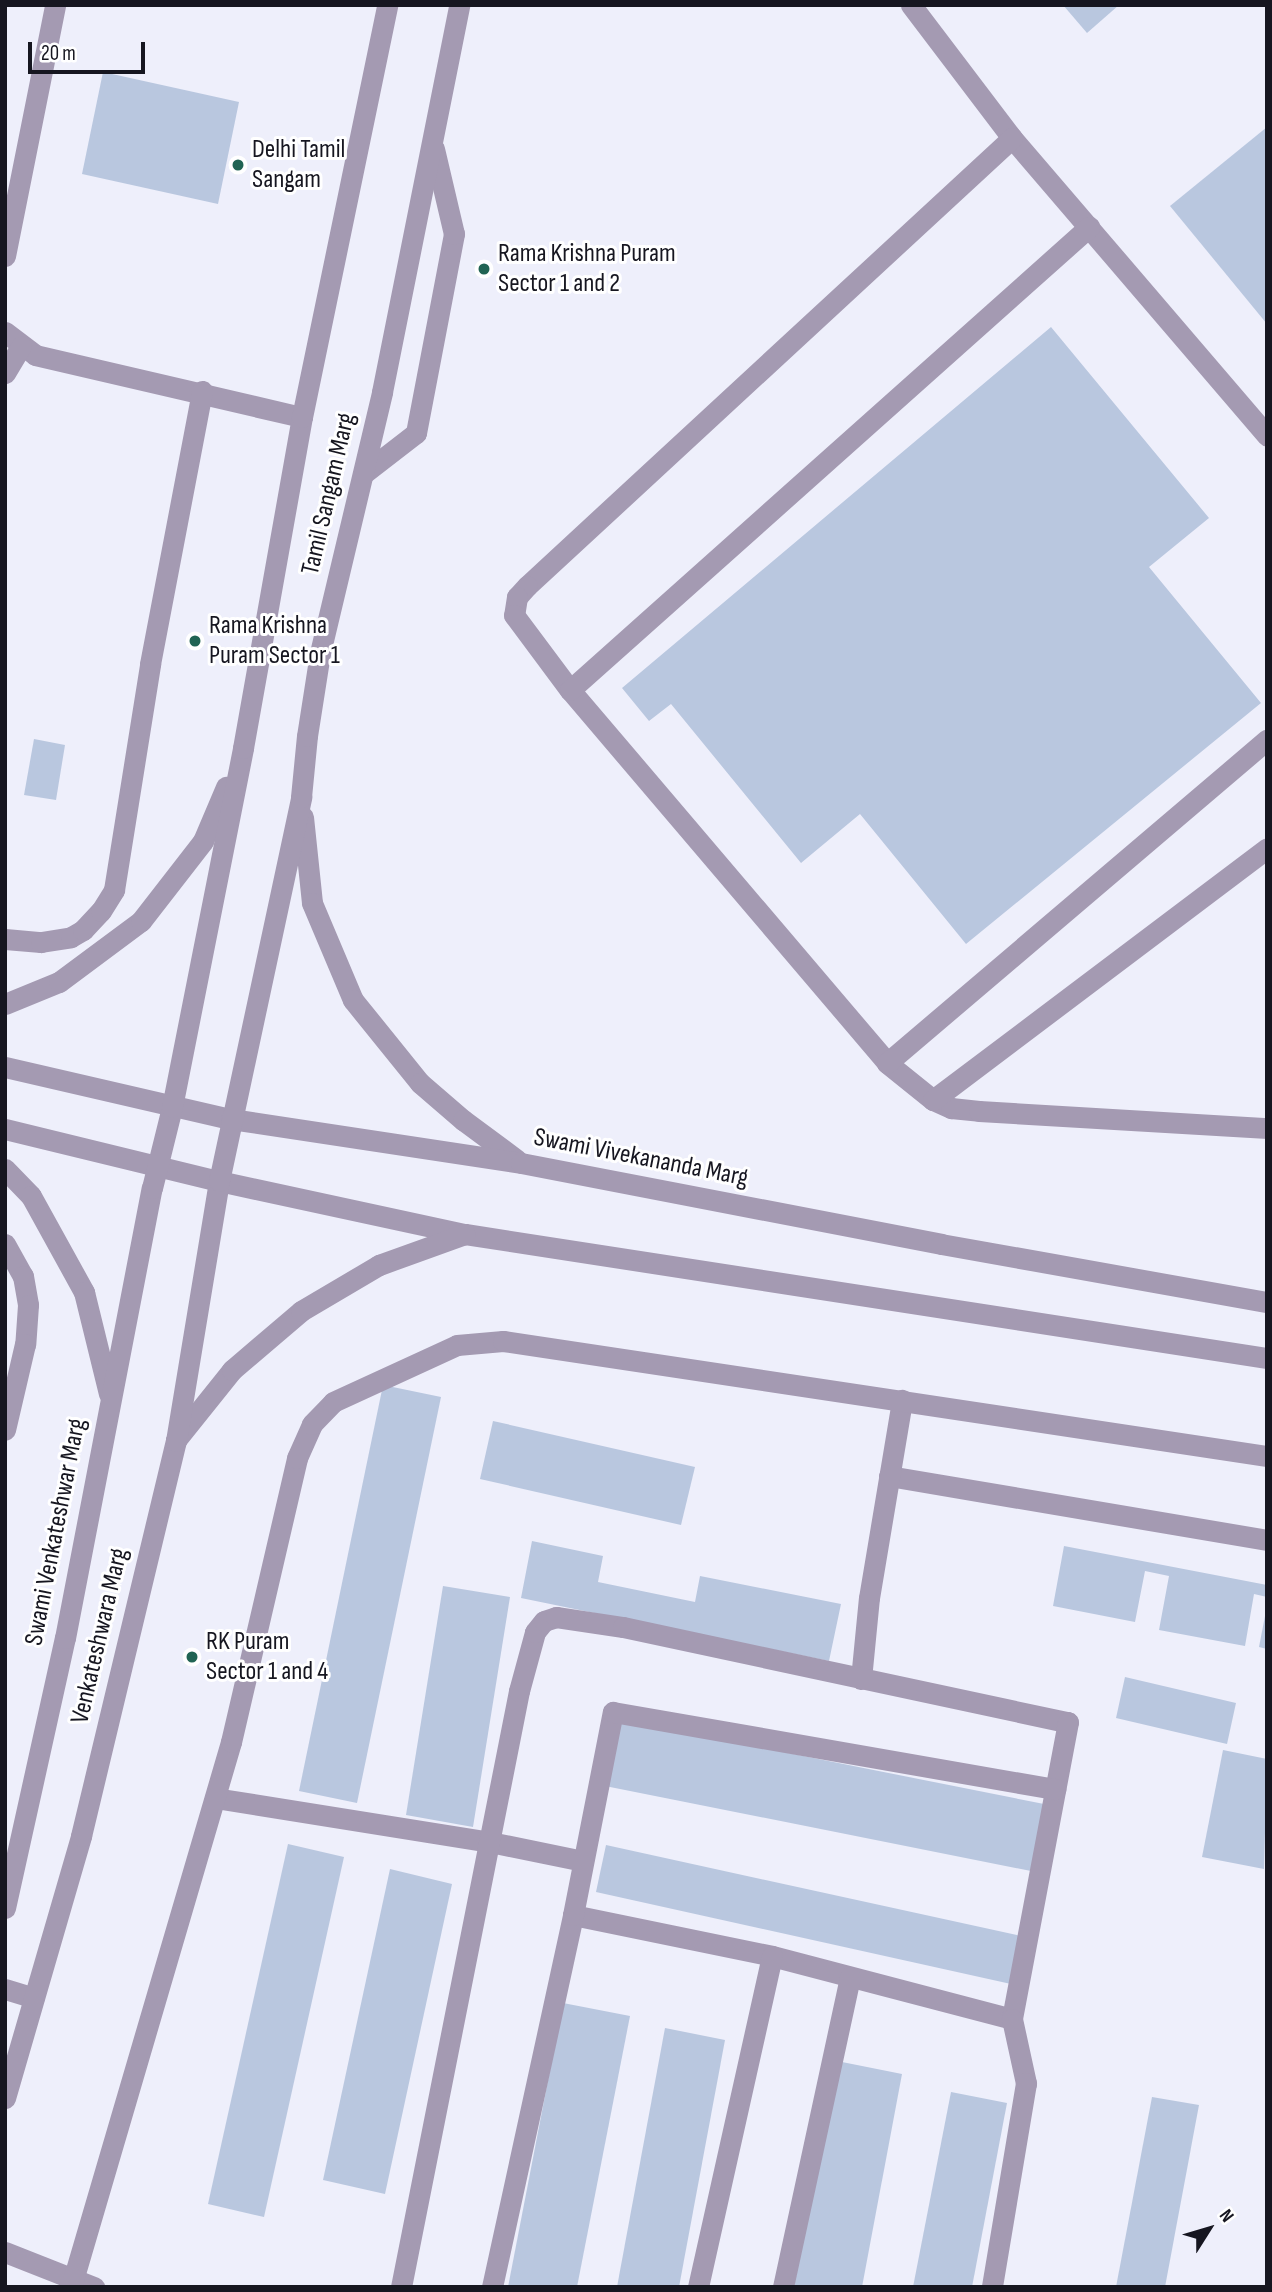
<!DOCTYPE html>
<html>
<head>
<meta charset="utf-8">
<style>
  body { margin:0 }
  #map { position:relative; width:1272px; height:2292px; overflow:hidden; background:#eeeffb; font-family:"Sofia Sans Condensed",sans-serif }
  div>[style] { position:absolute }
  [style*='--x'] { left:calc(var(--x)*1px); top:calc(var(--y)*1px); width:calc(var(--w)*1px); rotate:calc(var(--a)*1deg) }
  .building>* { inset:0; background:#b9c7df }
  .minor>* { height:21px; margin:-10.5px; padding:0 10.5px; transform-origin:10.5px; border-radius:10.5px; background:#a49ab2 }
  .dots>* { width:19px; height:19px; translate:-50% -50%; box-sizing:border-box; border:4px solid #fff; border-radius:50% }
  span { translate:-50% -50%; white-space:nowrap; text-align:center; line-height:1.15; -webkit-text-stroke:6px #fff; paint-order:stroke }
  .poi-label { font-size:26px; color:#161620 }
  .left { translate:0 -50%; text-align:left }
  .street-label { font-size:26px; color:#161620 }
  .frame { position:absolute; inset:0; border:7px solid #161620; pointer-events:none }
  .north { position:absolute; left:1174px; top:2194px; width:70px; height:70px; -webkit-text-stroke:5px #fff; paint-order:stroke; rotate:53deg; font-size:19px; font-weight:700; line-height:28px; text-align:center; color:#161620 }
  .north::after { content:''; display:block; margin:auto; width:24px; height:32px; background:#161620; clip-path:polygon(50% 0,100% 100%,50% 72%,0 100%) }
  .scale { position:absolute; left:28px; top:42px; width:117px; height:32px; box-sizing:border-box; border:4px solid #161620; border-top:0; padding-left:9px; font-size:21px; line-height:24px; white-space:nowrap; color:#161620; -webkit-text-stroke:5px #fff; paint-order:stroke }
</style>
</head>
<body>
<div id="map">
  <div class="building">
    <i style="clip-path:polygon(1063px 5px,1119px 5px,1087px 33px)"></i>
    <i style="clip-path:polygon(103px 72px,239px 102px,218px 204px,82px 174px)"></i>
    <i style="clip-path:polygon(1267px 127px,1267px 324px,1170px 206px)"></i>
    <i style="clip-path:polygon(1051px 327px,1209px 518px,1149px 567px,1261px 703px,966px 944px,860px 814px,801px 863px,671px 704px,649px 721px,622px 688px)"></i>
    <i style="clip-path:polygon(34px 739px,65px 745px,56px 800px,24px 795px)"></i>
    <i style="clip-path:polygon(383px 1385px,441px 1397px,357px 1803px,299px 1791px)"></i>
    <i style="clip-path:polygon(493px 1421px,695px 1467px,681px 1525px,480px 1479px)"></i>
    <i style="clip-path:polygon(532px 1541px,603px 1556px,598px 1582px,695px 1602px,700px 1576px,841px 1604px,829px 1661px,521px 1598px)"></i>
    <i style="clip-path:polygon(1064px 1546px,1267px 1585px,1267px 1597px,1254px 1594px,1245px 1646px,1159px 1630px,1169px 1576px,1145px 1571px,1135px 1622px,1053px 1606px)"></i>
    <i style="clip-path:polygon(443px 1586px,510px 1597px,473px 1827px,406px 1815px)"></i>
    <i style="clip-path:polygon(1265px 1616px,1267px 1616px,1267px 1649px,1259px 1647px)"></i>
    <i style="clip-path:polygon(1125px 1677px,1236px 1703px,1227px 1744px,1116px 1718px)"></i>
    <i style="clip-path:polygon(618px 1719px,1044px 1804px,1031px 1871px,605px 1786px)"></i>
    <i style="clip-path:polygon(1223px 1750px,1267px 1759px,1264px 1869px,1202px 1857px)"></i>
    <i style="clip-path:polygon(288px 1844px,344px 1857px,264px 2217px,208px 2204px)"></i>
    <i style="clip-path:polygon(606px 1845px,1021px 1936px,1011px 1984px,596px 1892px)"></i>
    <i style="clip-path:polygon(390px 1869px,452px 1884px,385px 2194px,323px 2180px)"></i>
    <i style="clip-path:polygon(563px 2003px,630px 2016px,577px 2287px,508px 2287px)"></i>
    <i style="clip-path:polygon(665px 2028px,725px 2040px,679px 2287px,617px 2287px)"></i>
    <i style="clip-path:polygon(837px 2061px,902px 2074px,862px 2287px,794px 2287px)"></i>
    <i style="clip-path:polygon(951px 2092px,1007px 2103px,972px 2287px,913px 2287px)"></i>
    <i style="clip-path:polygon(1152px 2097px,1199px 2105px,1165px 2287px,1116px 2287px)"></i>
  </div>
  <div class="minor">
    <i style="--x:911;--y:5;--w:167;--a:52.8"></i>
    <i style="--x:1012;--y:138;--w:392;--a:49.4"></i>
    <i style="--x:1012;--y:138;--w:660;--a:137.27"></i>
    <i style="--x:527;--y:586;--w:15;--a:132"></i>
    <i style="--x:517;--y:597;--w:18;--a:99"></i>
    <i style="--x:514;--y:615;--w:94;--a:53.3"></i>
    <i style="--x:570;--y:690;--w:490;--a:49.6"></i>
    <i style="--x:887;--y:1063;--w:59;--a:38.8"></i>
    <i style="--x:933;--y:1100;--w:20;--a:24"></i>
    <i style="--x:951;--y:1108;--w:28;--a:6"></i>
    <i style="--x:979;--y:1111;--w:289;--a:3.4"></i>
    <i style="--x:5;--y:256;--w:256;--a:-78.7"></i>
    <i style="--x:5;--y:332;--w:38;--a:37"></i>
    <i style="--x:35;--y:355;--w:274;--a:13.1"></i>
    <i style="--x:5;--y:373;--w:31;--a:-59"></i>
    <i style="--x:363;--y:474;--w:67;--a:-37.7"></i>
    <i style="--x:416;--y:433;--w:203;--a:-79.2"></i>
    <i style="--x:454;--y:234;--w:87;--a:-103.2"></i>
    <i style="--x:570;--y:690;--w:696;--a:-41.74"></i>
    <i style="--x:303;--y:817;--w:86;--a:84"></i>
    <i style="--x:312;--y:903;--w:105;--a:67.1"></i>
    <i style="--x:353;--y:1000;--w:107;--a:51.1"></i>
    <i style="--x:420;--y:1083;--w:57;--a:40.7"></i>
    <i style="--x:463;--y:1120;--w:67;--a:36.5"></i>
    <i style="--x:5;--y:939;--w:36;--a:5"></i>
    <i style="--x:41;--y:942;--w:30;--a:-9"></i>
    <i style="--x:71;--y:937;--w:14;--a:-30"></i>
    <i style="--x:83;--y:930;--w:26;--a:-47"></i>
    <i style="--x:101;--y:911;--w:25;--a:-58"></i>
    <i style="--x:114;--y:890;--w:229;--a:-80.9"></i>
    <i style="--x:150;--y:664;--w:278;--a:-79.2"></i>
    <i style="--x:5;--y:1004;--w:58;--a:-22.2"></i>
    <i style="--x:59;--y:982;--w:102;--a:-36.6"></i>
    <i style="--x:141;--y:921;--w:101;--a:-52.2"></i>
    <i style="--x:203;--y:841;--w:59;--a:-66.9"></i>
    <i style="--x:887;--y:1063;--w:499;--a:-40.4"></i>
    <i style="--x:5;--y:1067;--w:232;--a:13"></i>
    <i style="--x:231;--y:1119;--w:293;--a:8.6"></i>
    <i style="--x:521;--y:1163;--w:428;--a:10.9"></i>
    <i style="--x:941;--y:1244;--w:331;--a:10.1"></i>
    <i style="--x:933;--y:1100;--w:418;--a:-37"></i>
    <i style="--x:5;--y:1129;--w:220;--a:13.7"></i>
    <i style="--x:219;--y:1181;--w:252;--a:12.2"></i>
    <i style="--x:465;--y:1234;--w:812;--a:8.79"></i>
    <i style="--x:5;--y:1169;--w:37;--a:46"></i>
    <i style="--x:31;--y:1196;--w:110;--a:61.1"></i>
    <i style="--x:84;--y:1292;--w:105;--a:76.2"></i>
    <i style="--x:5;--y:1244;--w:37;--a:61"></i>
    <i style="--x:23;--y:1276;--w:29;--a:80"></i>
    <i style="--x:28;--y:1305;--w:39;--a:94"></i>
    <i style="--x:25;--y:1344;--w:88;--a:103.1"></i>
    <i style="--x:176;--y:1440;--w:90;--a:-51.3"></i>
    <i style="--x:232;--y:1370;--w:91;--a:-40.5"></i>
    <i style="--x:301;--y:1311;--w:91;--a:-30.5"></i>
    <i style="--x:379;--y:1265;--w:91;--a:-19.8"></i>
    <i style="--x:889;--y:1476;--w:383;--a:9.6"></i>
    <i style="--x:861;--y:1679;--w:81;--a:-84.4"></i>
    <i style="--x:869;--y:1598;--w:201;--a:-80.5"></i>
    <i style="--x:215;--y:1798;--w:278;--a:9.1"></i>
    <i style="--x:490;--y:1842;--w:95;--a:11.5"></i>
    <i style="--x:5;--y:1908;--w:277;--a:-77.5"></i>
    <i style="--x:65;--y:1638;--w:458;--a:-79.1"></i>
    <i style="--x:152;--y:1188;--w:83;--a:-76.1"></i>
    <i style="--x:172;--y:1107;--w:366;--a:-78.8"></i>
    <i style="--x:243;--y:748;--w:336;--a:-79.9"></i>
    <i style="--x:302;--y:417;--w:421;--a:-78.3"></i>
    <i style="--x:573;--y:1915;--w:203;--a:11.6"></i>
    <i style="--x:772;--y:1956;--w:248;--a:14.7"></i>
    <i style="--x:5;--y:1989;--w:30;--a:17"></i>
    <i style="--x:5;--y:2098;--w:273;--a:-73.8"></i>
    <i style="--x:81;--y:1836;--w:406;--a:-76.5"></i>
    <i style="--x:176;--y:1441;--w:264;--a:-80.6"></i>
    <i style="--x:219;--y:1181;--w:393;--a:-77.9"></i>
    <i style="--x:301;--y:797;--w:61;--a:-84.4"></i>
    <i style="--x:307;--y:736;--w:84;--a:-81.1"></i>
    <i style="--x:320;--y:653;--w:268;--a:-76.6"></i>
    <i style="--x:382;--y:392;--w:395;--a:-78.7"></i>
    <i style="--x:5;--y:2252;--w:96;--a:21.5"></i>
    <i style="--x:71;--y:2287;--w:568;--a:-73.64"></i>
    <i style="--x:231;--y:1742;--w:292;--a:-76.9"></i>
    <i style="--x:297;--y:1458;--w:37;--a:-66"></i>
    <i style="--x:312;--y:1424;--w:30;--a:-46"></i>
    <i style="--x:333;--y:1402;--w:136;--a:-24.7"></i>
    <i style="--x:457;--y:1345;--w:46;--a:-5"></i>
    <i style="--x:503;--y:1341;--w:773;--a:8.56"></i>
    <i style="--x:401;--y:2287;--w:608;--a:-78.8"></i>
    <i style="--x:519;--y:1691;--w:61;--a:-74.8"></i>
    <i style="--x:535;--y:1632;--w:14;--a:-51"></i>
    <i style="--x:544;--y:1621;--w:13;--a:-18"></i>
    <i style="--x:556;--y:1617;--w:68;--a:8.5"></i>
    <i style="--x:623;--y:1627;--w:455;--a:12.1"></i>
    <i style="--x:1068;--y:1722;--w:302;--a:100.7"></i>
    <i style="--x:1012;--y:2019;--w:66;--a:77.7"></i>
    <i style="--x:1026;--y:2083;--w:207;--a:99.5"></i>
    <i style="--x:492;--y:2287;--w:381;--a:-77.7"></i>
    <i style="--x:573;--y:1915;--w:207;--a:-78.9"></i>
    <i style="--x:613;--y:1712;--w:449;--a:9.9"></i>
    <i style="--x:698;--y:2287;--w:339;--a:-77.4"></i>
    <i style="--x:783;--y:2287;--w:317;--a:-77.8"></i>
  </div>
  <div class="dots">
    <i style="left:238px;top:165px;background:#206353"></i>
    <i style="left:484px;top:269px;background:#206353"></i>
    <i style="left:195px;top:641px;background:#206353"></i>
    <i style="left:192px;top:1657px;background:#206353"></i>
  </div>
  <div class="poi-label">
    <span class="left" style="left:252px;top:165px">Delhi Tamil<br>Sangam</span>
    <span class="left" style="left:498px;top:269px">Rama Krishna Puram<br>Sector 1 and 2</span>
    <span class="left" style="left:209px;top:641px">Rama Krishna<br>Puram Sector 1</span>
    <span class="left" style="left:206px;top:1657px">RK Puram<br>Sector 1 and 4</span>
  </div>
  <div class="street-label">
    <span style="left:329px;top:494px;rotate:-77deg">Tamil Sangam Marg</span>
    <span style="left:641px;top:1158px;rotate:11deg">Swami Vivekananda Marg</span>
    <span style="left:56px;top:1532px;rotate:-79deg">Swami Venkateshwar Marg</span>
    <span style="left:100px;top:1636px;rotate:-77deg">Venkateshwara Marg</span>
  </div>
  <div class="frame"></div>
  <div class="north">N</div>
  <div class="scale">20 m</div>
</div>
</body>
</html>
